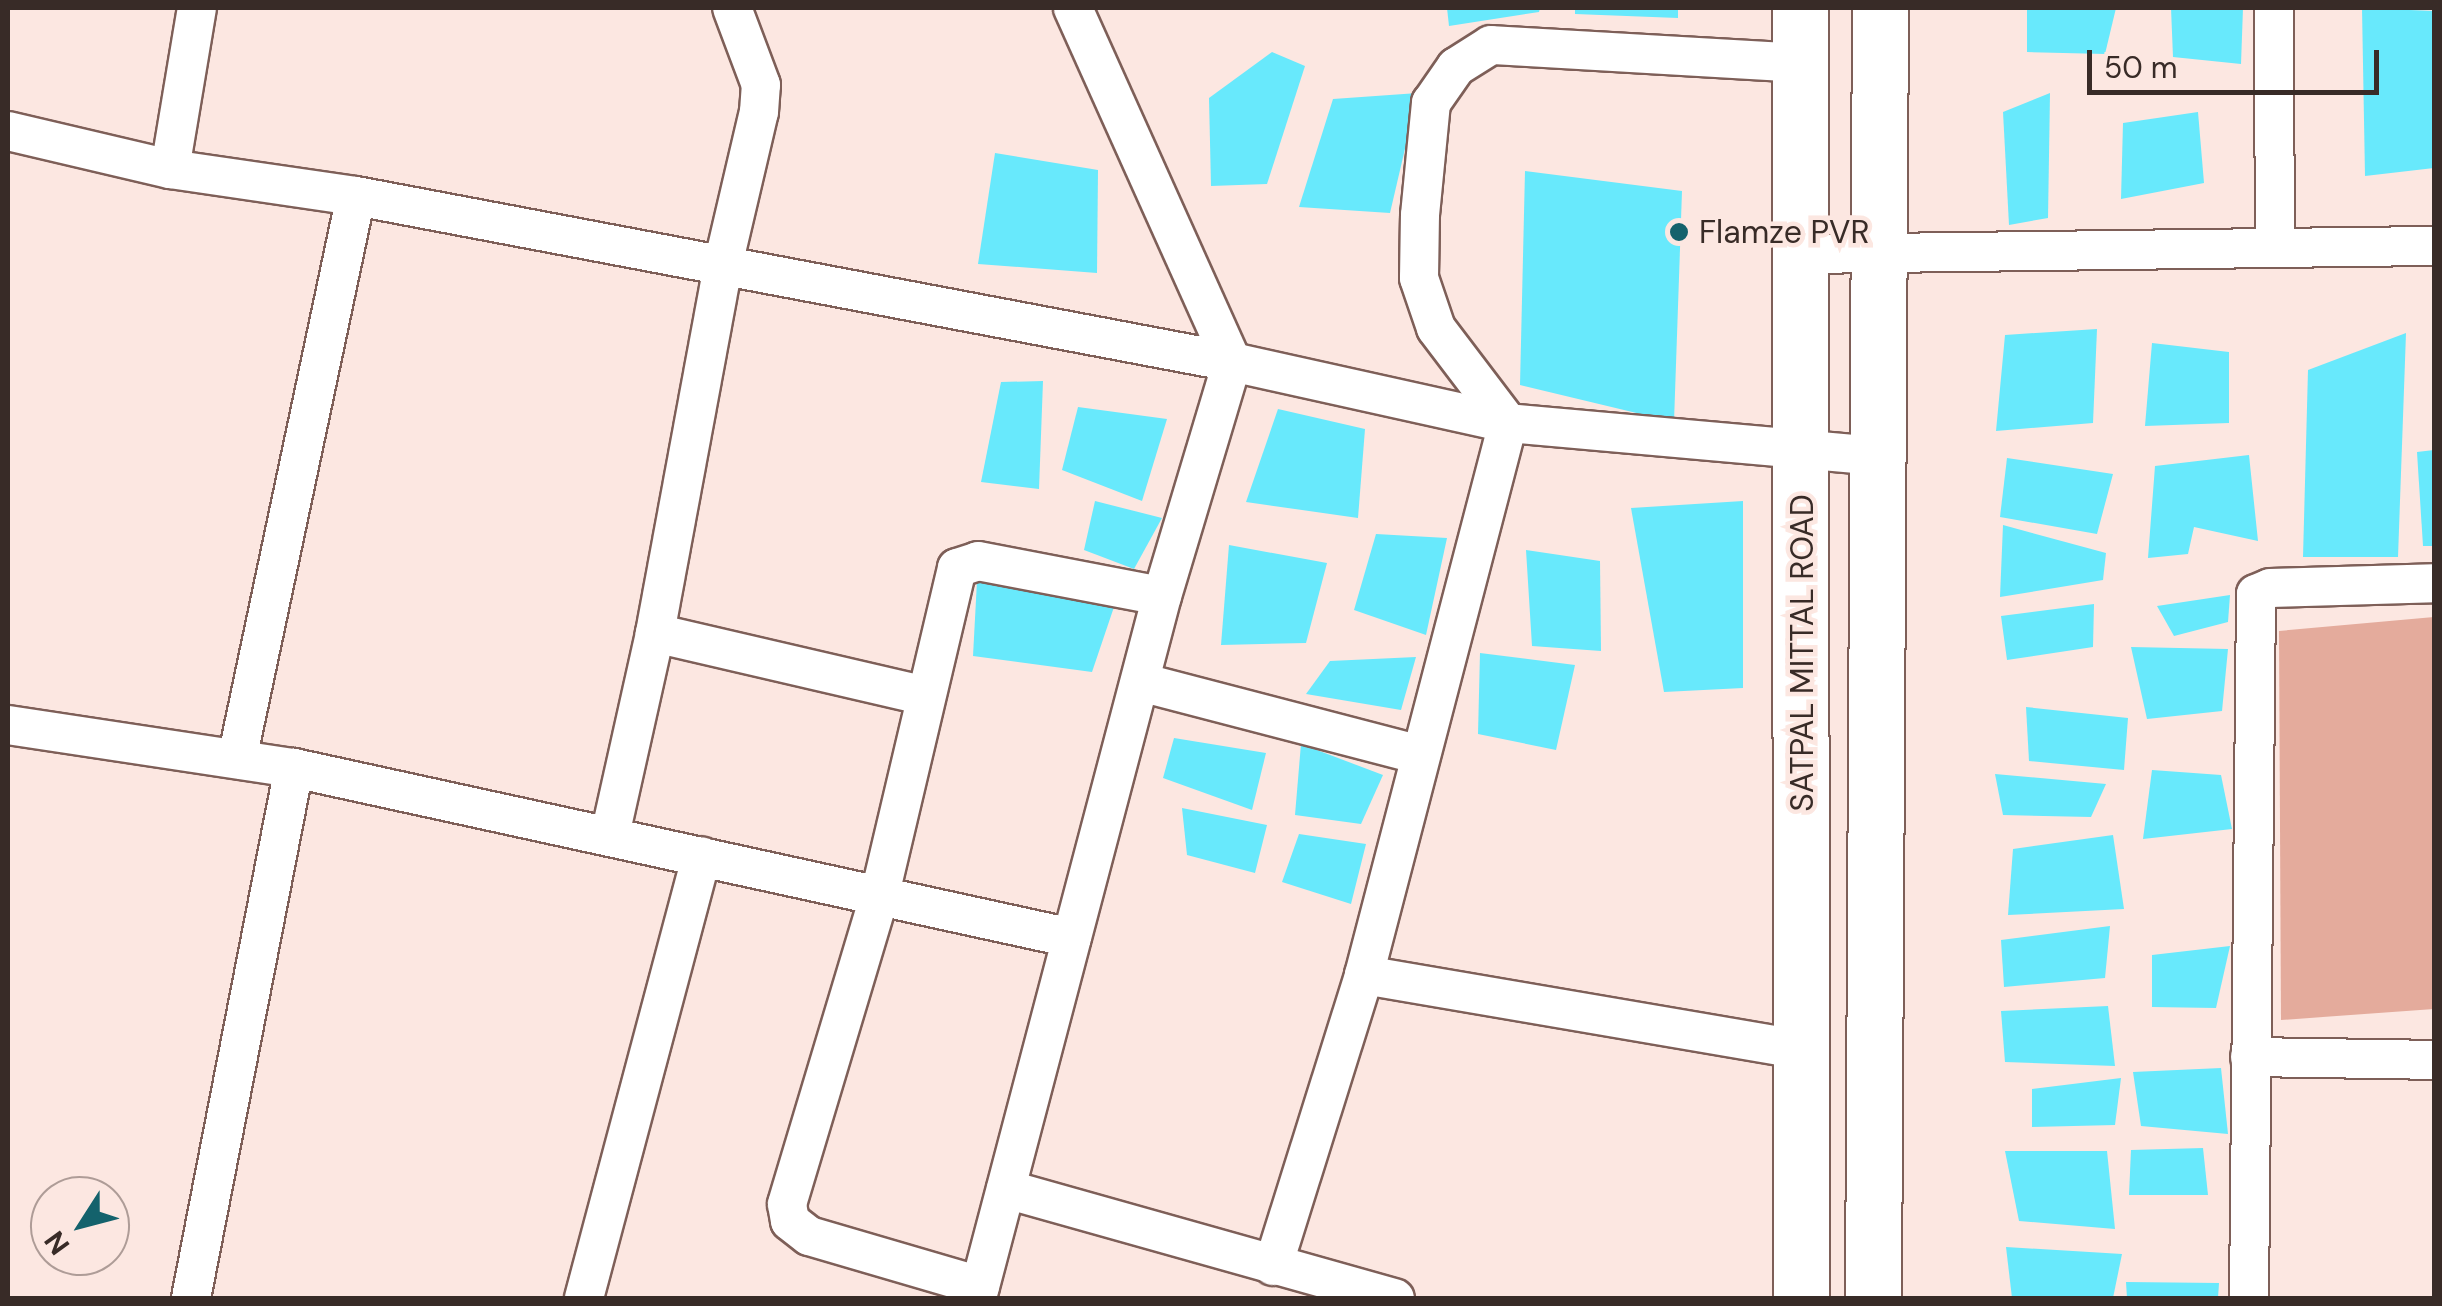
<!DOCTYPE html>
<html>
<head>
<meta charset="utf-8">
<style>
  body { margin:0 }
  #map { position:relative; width:2442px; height:1306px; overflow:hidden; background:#fce7e1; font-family:"DM Sans",sans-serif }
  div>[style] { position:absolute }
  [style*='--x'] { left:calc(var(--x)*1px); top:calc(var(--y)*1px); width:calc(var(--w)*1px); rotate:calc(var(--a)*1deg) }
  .green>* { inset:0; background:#e4ab9c }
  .building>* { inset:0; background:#68e9fc }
  .roads { filter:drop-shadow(2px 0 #7e5f58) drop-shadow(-2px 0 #7e5f58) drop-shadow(0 2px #7e5f58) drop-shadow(0 -2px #7e5f58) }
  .street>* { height:38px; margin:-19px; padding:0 19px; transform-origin:19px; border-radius:19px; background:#fff }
  .secondary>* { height:55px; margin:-27.5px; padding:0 27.5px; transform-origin:27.5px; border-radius:27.5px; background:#fff }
  .dots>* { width:28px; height:28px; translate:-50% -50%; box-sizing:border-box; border:5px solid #fce7e1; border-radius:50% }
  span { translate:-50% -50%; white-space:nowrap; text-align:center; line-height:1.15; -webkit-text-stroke:9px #fce7e1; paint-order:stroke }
  .poi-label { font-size:32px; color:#382b27 }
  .left { translate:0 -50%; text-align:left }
  .street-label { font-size:32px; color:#382b27 }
  .frame { position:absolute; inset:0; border:10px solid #382b27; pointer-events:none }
  .north { position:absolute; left:30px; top:1176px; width:100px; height:100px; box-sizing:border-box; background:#fce7e1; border:2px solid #ae9c97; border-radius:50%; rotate:234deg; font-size:28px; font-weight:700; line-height:40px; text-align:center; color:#382b27 }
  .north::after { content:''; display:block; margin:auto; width:35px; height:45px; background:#14626c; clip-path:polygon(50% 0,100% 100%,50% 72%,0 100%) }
  .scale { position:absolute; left:2087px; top:50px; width:292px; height:45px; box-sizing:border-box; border:5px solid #382b27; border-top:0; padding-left:12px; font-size:30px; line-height:35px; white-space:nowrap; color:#382b27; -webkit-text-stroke:8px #fce7e1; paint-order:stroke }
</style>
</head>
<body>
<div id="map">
  <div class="green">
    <i style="clip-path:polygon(2434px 617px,2434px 1009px,2281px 1020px,2279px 631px)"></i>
  </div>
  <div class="building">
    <i style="clip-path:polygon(1447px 8px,1540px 8px,1539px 12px,1449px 26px)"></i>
    <i style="clip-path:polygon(1575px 8px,1678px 8px,1678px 18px,1575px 14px)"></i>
    <i style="clip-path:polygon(2027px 8px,2116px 8px,2105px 54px,2027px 52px)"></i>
    <i style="clip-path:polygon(2171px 8px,2243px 8px,2241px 64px,2173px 57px)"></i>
    <i style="clip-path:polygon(2362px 8px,2434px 11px,2434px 168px,2365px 176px)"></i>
    <i style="clip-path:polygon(1272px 52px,1305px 66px,1267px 184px,1211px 186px,1209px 98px)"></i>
    <i style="clip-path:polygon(1418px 93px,1390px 213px,1299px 207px,1333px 99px)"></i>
    <i style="clip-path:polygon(2050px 93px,2048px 218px,2009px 225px,2003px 112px)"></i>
    <i style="clip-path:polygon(2198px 112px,2204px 183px,2121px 199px,2123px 123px)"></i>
    <i style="clip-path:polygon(995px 153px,1098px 170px,1097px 273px,978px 264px)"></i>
    <i style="clip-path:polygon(1525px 171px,1682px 191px,1674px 422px,1520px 385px)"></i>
    <i style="clip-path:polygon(2097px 329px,2093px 423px,1996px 431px,2005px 335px)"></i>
    <i style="clip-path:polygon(2406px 333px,2398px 557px,2303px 557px,2308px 370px)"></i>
    <i style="clip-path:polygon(2152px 343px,2229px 352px,2229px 423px,2145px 426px)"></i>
    <i style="clip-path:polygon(1043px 381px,1039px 489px,981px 482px,1001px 382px)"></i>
    <i style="clip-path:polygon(1078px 407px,1167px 419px,1142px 501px,1062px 470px)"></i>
    <i style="clip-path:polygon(1278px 409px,1365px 429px,1358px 518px,1246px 502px)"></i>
    <i style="clip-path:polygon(2434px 450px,2434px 546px,2423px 546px,2417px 452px)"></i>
    <i style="clip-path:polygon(2249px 455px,2258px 541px,2194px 527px,2188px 554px,2148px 558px,2155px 466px)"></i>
    <i style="clip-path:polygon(2007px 458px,2113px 474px,2097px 534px,2000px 517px)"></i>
    <i style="clip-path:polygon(1095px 501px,1162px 518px,1134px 569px,1084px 550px)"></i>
    <i style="clip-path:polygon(1743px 501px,1743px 688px,1664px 692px,1631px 508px)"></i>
    <i style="clip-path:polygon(2003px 525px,2106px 553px,2103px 580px,2000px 597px)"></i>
    <i style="clip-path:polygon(1376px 534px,1447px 538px,1426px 635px,1354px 610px)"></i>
    <i style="clip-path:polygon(1229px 545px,1327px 563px,1306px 643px,1221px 645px)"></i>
    <i style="clip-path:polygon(1526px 550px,1600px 561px,1601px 651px,1532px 646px)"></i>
    <i style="clip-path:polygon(977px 581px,1115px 604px,1092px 672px,973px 656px)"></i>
    <i style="clip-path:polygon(2230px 595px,2228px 622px,2174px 636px,2157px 606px)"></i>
    <i style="clip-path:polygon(2094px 604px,2093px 647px,2007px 660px,2001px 616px)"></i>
    <i style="clip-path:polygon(2131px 647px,2228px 649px,2222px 711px,2147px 719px)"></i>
    <i style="clip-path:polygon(1480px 653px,1575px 665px,1556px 750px,1478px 734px)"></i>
    <i style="clip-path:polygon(1416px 657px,1401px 710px,1306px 694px,1330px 661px)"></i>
    <i style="clip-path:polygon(2026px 707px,2128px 718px,2124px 770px,2029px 761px)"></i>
    <i style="clip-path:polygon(1174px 738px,1266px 753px,1252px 810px,1163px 778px)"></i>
    <i style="clip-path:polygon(1301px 744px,1383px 775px,1361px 824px,1295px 815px)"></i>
    <i style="clip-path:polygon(2152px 770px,2221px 775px,2232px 829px,2143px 839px)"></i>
    <i style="clip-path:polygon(1995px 774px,2106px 784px,2091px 817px,2003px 815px)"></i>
    <i style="clip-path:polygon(1182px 808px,1267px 825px,1255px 873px,1187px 855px)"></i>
    <i style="clip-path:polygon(1299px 834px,1366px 844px,1351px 904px,1282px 882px)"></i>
    <i style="clip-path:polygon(2113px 835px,2124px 909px,2008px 915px,2013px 849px)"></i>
    <i style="clip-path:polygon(2110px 926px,2105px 978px,2004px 987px,2001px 940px)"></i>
    <i style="clip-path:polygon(2230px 946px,2216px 1008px,2152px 1007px,2152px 955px)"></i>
    <i style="clip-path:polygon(2108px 1006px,2115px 1066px,2005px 1062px,2001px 1011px)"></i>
    <i style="clip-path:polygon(2221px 1068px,2228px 1134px,2141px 1126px,2133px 1072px)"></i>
    <i style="clip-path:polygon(2121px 1078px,2115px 1125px,2032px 1127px,2032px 1089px)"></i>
    <i style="clip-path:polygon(2203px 1148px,2208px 1195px,2129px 1195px,2131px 1150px)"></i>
    <i style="clip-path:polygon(2005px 1151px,2107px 1151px,2115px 1229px,2019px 1221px)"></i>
    <i style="clip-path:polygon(2006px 1247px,2122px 1254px,2113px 1298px,2012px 1298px)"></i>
    <i style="clip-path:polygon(2126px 1282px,2219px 1283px,2218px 1298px,2127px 1298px)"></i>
  </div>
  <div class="roads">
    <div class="street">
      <i style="--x:2274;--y:8;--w:240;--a:89.8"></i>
      <i style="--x:8;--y:131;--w:166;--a:13.2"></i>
      <i style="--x:170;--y:169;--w:188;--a:8.3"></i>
      <i style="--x:356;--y:196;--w:892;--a:10.73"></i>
      <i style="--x:1232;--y:362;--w:283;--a:12.5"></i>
      <i style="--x:1508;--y:423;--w:370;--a:5.1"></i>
      <i style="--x:170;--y:169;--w:163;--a:-80.5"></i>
      <i style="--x:1803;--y:254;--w:631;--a:-0.73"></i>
      <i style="--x:655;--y:633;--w:277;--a:13.1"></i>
      <i style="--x:1140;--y:682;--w:290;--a:14.6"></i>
      <i style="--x:8;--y:725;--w:289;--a:8.6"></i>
      <i style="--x:294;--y:768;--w:796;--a:12.33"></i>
      <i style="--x:237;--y:759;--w:575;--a:-78.07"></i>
      <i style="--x:610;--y:835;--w:207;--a:-77.4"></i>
      <i style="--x:655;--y:633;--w:374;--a:-79.5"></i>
      <i style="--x:723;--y:265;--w:157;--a:-76.8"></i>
      <i style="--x:759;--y:112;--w:27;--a:-86"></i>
      <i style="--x:761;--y:85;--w:82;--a:-110.6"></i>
      <i style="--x:1364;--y:975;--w:443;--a:9.7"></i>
      <i style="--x:2250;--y:1057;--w:184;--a:0.9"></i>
      <i style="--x:1006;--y:1189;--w:404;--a:15.7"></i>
      <i style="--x:1273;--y:1266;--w:305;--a:-72.6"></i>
      <i style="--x:1364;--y:975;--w:570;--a:-75.38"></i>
      <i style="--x:1508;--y:423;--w:119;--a:-127.2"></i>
      <i style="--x:1436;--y:328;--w:53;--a:-108.8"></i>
      <i style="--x:1419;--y:278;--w:63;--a:-89.1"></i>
      <i style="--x:1420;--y:215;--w:113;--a:-84.4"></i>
      <i style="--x:1431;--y:103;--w:44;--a:-55.2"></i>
      <i style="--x:1456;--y:67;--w:41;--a:-32.2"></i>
      <i style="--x:1491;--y:45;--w:310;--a:3.3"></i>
      <i style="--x:980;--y:1286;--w:178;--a:-163.7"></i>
      <i style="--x:809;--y:1236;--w:24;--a:-142"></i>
      <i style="--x:790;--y:1221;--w:17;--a:-100"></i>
      <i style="--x:787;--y:1204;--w:324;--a:-73.3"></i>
      <i style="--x:880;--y:894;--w:335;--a:-76.7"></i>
      <i style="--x:957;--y:568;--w:22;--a:-18"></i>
      <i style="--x:978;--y:561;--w:187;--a:10.8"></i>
      <i style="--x:191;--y:1298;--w:540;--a:-79"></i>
      <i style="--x:584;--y:1298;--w:457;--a:-75.1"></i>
      <i style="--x:977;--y:1298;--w:726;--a:-75.24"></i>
      <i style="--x:1162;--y:596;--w:244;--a:-73.3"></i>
      <i style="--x:1232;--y:362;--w:388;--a:-114.2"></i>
      <i style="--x:2249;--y:1298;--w:704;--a:-89.43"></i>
      <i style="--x:2256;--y:594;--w:15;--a:-23"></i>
      <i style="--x:2270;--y:588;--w:164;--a:-1.7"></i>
    </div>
    <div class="secondary">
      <i style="--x:1800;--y:8;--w:1290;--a:89.96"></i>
      <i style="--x:1873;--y:1298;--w:1290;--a:-89.69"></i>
    </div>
  </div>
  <div class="dots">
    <i style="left:1679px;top:232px;background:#14626c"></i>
  </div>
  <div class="poi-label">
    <span class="left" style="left:1699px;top:232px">Flamze PVR</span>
  </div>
  <div class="street-label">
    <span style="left:1802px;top:653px;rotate:-90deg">SATPAL MITTAL ROAD</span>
  </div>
  <div class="frame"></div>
  <div class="north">N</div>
  <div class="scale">50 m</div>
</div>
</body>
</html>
